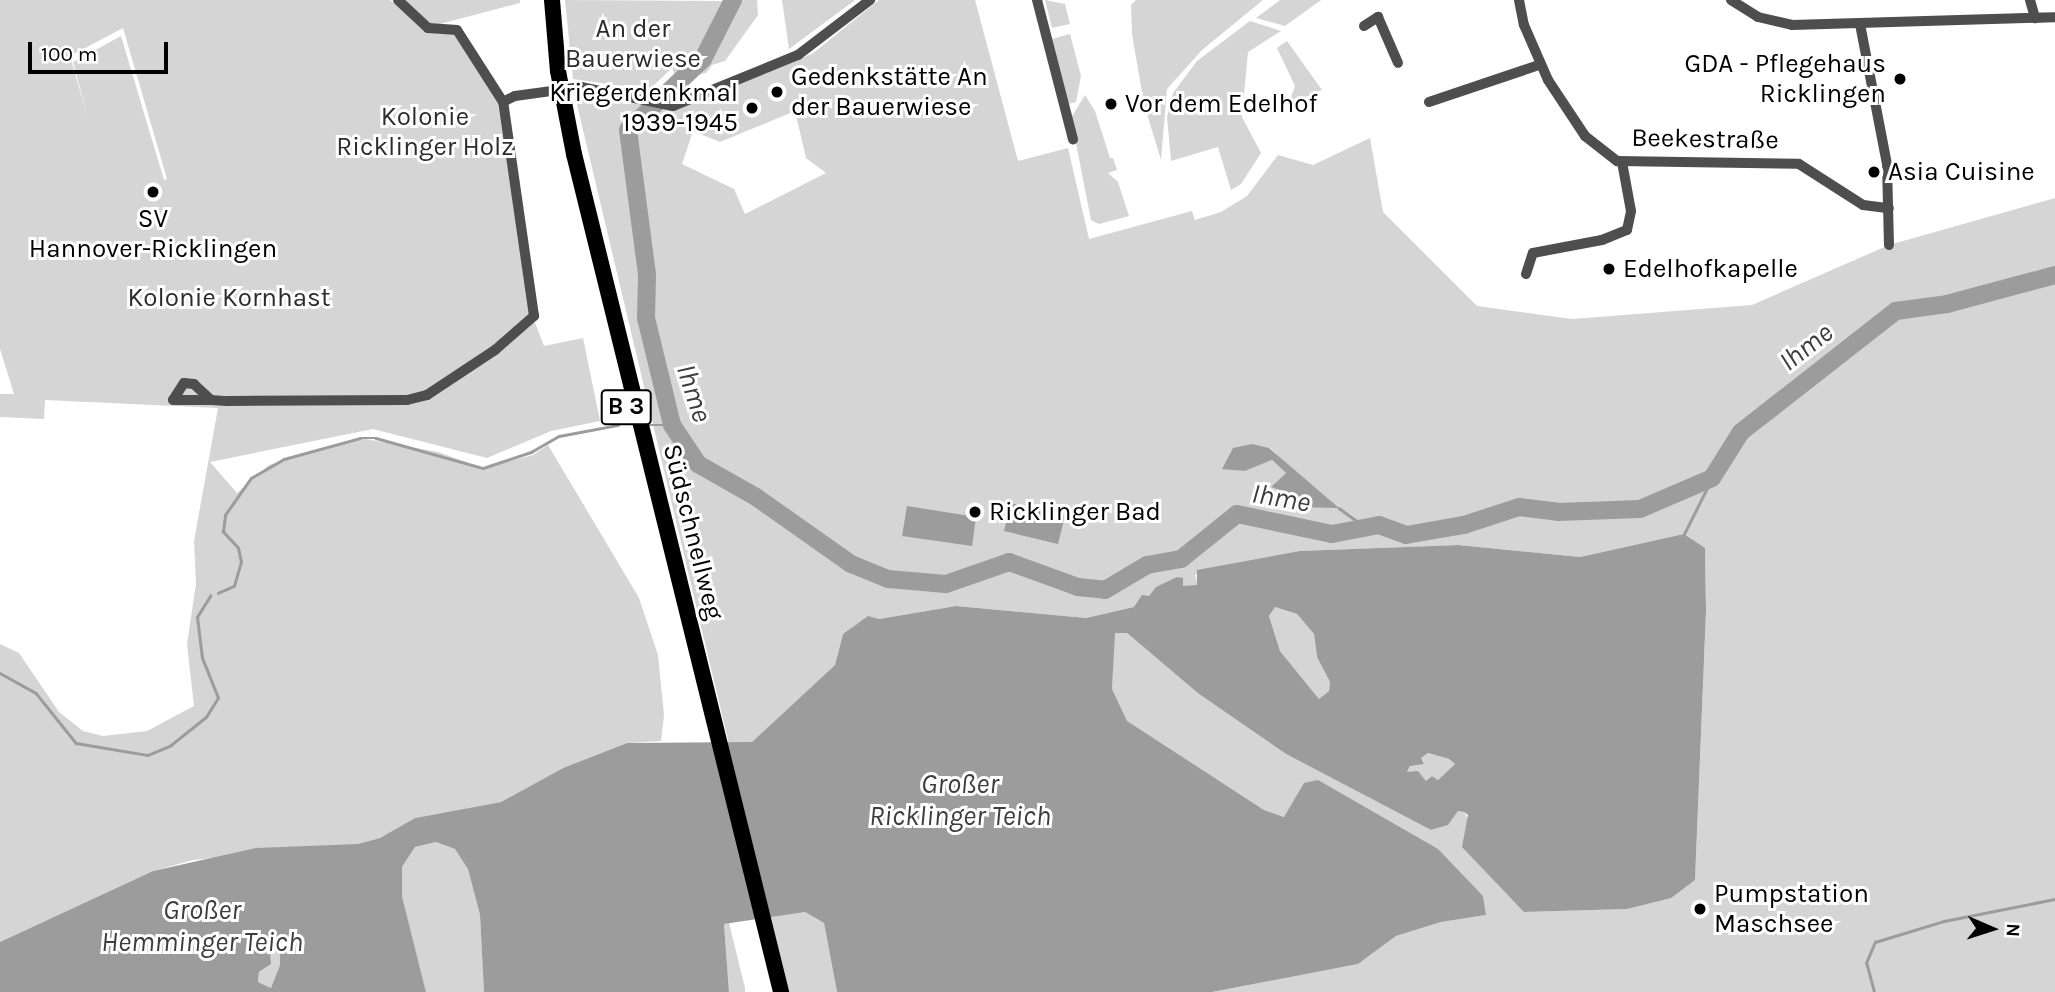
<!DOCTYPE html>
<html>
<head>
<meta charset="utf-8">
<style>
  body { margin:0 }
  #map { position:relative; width:2055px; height:992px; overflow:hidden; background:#fff; font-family:Karla,sans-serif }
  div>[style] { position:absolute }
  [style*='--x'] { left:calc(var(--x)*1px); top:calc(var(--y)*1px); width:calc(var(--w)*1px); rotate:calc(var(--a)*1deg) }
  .green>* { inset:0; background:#d5d5d5 }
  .water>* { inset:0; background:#9c9c9c }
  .stream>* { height:2.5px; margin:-1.25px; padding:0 1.25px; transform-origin:1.25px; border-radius:1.25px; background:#9c9c9c }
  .river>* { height:18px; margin:-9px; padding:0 9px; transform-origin:9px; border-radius:9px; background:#9c9c9c }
  .minor>* { height:10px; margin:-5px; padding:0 5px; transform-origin:5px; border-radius:5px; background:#4e4e4e }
  .highway>* { height:16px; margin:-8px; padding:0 8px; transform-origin:8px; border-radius:8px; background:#000 }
  .dots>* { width:19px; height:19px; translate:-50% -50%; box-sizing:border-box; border:4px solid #fff; border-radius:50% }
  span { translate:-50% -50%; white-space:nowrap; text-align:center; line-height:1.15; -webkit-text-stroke:6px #fff; paint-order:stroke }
  .shield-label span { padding:2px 5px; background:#fff; border:2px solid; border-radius:5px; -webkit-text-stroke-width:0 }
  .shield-label { font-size:24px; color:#000; font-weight:700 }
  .park-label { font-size:26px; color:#2c2c2c }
  .poi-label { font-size:26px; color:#000 }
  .right { translate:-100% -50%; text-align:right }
  .left { translate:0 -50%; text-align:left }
  .street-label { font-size:26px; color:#000 }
  .water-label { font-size:28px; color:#3d3d3d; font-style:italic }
  .north { position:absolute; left:1957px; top:894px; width:70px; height:70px; -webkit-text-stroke:5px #fff; paint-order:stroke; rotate:93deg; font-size:19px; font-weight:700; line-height:28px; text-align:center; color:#000 }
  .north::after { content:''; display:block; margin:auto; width:24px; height:32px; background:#000; clip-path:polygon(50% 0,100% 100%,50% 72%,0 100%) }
  .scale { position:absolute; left:28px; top:42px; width:140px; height:32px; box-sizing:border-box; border:4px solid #000; border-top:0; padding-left:9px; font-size:21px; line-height:24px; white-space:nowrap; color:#000; -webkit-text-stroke:5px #fff; paint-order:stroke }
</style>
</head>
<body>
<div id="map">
  <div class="green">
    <i style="clip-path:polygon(evenodd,0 0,390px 0,433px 33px,454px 34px,498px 104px,531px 312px,544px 346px,583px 338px,600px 421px,551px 431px,487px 458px,373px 429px,210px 462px,237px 493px,269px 465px,360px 438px,438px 452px,483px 468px,533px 455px,548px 445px,639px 598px,658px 655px,664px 715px,661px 741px,627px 743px,563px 768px,501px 802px,415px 818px,380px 838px,358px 844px,193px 860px,153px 871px,0 942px,0 644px,19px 653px,59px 712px,83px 731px,103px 736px,147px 731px,194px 706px,187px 644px,196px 584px,194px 541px,218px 408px,45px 400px,44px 419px,0 417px,0 394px,14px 394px,0 349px,0 0,123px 28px,167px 179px,164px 180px,121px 36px,73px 62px,88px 118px,70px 56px,123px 28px)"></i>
    <i style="clip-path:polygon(405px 0,520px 0,520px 3px,432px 26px)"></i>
    <i style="clip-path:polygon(565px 0,722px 1px,731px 0,701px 58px,677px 80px,672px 68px,649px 90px,573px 79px)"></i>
    <i style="clip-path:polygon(736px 0,757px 0,758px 15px,725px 61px,712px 65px,706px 73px,687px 77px,705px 59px)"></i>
    <i style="clip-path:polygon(782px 0,855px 0,789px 49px)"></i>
    <i style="clip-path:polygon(evenodd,879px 0,975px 0,1018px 161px,1068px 148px,1089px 239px,1192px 211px,1195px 220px,1221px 212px,1247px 196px,1278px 155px,1313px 165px,1370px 138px,1383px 212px,1477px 306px,1572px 319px,1752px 305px,1889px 245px,2055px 198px,2055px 992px,1212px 992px,1358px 964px,1396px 936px,1441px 922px,1486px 915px,1483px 896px,1304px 784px,1285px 817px,1264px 810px,1126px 721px,1112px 689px,1114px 633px,1127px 633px,1199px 694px,1286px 754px,1431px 830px,1448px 825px,1458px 811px,1464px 812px,1524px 912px,1627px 909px,1695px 880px,1706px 611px,1705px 549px,1684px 534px,1580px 557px,1458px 545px,1300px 551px,1195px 575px,1198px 585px,1191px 587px,1154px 592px,1134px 607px,1086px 618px,956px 606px,879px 619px,843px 634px,835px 665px,752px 742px,729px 744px,574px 92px,673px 111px,812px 54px,879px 0,795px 111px,806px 158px,826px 173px,745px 214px,734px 189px,682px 164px,693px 131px,720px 142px,795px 111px,879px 0,1270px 448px,1323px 498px,1338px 507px,1298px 507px,1287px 493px,1271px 487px,1286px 473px,1272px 460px,1245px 471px,1270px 448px)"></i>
    <i style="clip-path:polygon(1045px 0,1065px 4px,1070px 24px,1052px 28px)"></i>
    <i style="clip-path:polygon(1136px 0,1263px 0,1202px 50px,1167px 89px,1161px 160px,1144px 104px,1132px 34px,1131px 5px)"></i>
    <i style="clip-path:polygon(1280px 0,1321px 0,1285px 26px,1256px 18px)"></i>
    <i style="clip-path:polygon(1250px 21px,1281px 31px,1248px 52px,1242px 117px,1261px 153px,1241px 184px,1231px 190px,1218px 147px,1171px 161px,1167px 117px,1173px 93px,1197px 61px)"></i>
    <i style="clip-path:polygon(1070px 34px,1081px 76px,1076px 102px,1068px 104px,1052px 39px)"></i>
    <i style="clip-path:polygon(1287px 41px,1322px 90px,1300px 100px,1294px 109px,1290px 100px,1295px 86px,1277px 48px)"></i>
    <i style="clip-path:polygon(1085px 95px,1095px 111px,1110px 158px,1113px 158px,1117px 170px,1108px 173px,1118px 182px,1129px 216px,1099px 224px,1091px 220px,1071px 118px)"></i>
    <i style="clip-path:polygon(1275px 607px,1297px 614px,1314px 634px,1317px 657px,1330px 682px,1329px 691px,1319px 699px,1280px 651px,1269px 616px)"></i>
    <i style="clip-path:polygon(1428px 753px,1449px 759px,1455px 764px,1438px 780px,1432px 776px,1426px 782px,1407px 773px,1410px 765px,1424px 763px,1421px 758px)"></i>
    <i style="clip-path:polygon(436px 842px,455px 849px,468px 868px,480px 915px,484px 992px,426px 992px,402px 896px,402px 867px,415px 847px)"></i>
    <i style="clip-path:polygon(805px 912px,824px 923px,837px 992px,788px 992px,769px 914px)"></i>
    <i style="clip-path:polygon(729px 923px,745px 988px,745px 992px,729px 992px,724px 924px)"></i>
    <i style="clip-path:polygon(269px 936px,280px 944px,280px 965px,271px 988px,258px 982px,259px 972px,271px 964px)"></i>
  </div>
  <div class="water">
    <i style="clip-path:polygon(1252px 444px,1269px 448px,1339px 508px,1298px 507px,1287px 493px,1271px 487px,1286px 473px,1272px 460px,1245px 471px,1222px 469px,1233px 448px)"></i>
    <i style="clip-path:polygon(1011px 503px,1065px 516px,1058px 544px,1004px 531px)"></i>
    <i style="clip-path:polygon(907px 506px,976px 517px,972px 546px,902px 536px)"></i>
    <i style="clip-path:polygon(evenodd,1684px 534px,1705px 548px,1706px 611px,1695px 880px,1671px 898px,1627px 909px,1524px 912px,1462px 847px,1468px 815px,1464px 812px,1458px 811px,1448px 825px,1431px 830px,1286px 754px,1199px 694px,1127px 633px,1115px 633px,1112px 689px,1127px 721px,1264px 810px,1284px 817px,1304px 783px,1318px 780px,1438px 849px,1483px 896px,1486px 915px,1441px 922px,1396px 936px,1358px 964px,1212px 992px,837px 992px,824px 923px,805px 912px,724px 924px,729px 992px,484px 992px,480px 915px,468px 869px,455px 849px,436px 842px,415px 847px,402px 867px,402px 896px,426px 992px,0 992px,0 942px,153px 871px,256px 848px,358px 844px,380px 838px,415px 818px,501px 802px,563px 768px,627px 743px,752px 742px,835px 665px,843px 634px,868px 616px,879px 619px,956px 606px,1086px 618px,1134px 607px,1142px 595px,1149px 596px,1156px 587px,1177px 577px,1183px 578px,1183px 586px,1197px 585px,1197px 570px,1300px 551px,1458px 545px,1580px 557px,1684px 534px,1275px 607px,1297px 614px,1314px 634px,1317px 657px,1330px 682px,1329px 691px,1319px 699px,1280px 651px,1269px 616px,1275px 607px,1684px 534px,1428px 753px,1449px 759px,1455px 764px,1438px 780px,1432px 776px,1426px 781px,1418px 771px,1407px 772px,1410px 766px,1424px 764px,1421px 758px,1428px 753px,1684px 534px,269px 936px,280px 944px,280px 965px,271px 988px,258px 982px,259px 972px,271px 964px,269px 936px)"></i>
  </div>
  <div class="stream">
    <i style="--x:648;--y:425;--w:24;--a:0"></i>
    <i style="--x:1339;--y:508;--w:31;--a:36"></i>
    <i style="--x:1684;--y:534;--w:63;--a:-63.4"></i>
    <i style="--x:218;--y:593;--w:17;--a:-24"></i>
    <i style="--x:234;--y:586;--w:25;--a:-74"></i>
    <i style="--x:241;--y:562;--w:14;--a:-102"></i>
    <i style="--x:238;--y:548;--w:22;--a:-133"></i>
    <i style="--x:223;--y:532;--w:17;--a:-83"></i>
    <i style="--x:225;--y:515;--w:45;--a:-54.9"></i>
    <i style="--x:251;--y:478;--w:38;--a:-30"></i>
    <i style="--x:284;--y:459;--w:79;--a:-15.4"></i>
    <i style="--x:360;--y:438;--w:16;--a:0"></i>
    <i style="--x:376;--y:438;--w:111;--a:15.7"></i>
    <i style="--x:483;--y:468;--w:51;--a:-18.4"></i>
    <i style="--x:531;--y:452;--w:32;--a:-30"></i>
    <i style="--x:559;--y:436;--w:60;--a:-10.6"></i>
    <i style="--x:0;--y:673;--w:41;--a:29.1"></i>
    <i style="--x:36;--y:693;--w:64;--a:51.3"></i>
    <i style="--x:76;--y:743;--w:73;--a:9.5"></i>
    <i style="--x:148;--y:755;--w:25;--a:-23"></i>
    <i style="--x:171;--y:745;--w:45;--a:-38.7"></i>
    <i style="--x:206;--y:717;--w:22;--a:-58"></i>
    <i style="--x:218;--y:698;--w:43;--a:-111.8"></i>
    <i style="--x:202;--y:658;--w:41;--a:-97"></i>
    <i style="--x:197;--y:617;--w:25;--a:-58"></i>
    <i style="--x:1874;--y:992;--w:30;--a:-105"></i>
    <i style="--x:1866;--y:963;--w:23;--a:-67"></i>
    <i style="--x:1875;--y:942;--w:72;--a:-16.9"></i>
    <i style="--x:1944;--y:921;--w:113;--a:-11.2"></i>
  </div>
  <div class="river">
    <i style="--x:733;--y:0;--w:66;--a:117"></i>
    <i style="--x:703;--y:59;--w:103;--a:136.6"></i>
    <i style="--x:628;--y:130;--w:146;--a:82.5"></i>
    <i style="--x:647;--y:275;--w:43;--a:91.3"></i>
    <i style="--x:646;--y:318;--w:110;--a:76.3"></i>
    <i style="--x:672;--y:425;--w:47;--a:56.3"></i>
    <i style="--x:698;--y:464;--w:67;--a:29.6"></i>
    <i style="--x:756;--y:497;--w:116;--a:35.2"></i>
    <i style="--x:851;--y:564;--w:40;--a:22"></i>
    <i style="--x:888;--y:579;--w:58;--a:4.9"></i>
    <i style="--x:946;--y:584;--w:67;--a:-19.2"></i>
    <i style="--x:1009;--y:562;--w:73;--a:19.9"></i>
    <i style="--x:1078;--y:587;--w:27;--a:6"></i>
    <i style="--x:1105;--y:590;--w:49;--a:-30.8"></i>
    <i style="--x:1147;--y:565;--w:35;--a:-10"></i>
    <i style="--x:1181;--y:559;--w:72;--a:-38.8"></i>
    <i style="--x:1237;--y:514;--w:97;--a:11.9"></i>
    <i style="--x:1332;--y:534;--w:48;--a:-10.8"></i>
    <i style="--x:1379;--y:525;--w:29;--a:20"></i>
    <i style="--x:1406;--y:535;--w:59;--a:-9.8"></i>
    <i style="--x:1464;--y:525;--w:58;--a:-18.1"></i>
    <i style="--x:1519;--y:507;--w:39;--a:7"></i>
    <i style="--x:1558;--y:512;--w:82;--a:-2.1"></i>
    <i style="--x:1640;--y:509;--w:78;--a:-23.3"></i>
    <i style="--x:1712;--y:478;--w:54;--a:-57.8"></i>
    <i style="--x:1741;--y:432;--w:197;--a:-38"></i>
    <i style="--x:1896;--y:311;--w:51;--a:-7.8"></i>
    <i style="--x:1947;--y:304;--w:112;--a:-15"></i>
  </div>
  <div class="minor">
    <i style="--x:1037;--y:0;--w:144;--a:75.5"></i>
    <i style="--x:1519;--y:0;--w:25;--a:79"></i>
    <i style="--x:1524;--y:25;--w:60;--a:66.4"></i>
    <i style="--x:1548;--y:80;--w:67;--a:56.5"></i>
    <i style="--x:1585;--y:136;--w:41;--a:38"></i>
    <i style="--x:1617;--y:161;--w:182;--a:0.9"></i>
    <i style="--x:1799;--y:164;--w:76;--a:32.6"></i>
    <i style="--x:1863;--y:205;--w:26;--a:7"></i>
    <i style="--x:1731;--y:0;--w:32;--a:32"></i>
    <i style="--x:1758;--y:17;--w:35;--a:13"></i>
    <i style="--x:1792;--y:25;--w:263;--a:-1.7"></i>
    <i style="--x:2030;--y:0;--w:19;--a:74"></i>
    <i style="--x:1860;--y:24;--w:143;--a:79.1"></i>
    <i style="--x:1887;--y:164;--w:81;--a:88.6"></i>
    <i style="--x:1364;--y:26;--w:17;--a:-33"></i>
    <i style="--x:1378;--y:17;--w:50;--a:66.5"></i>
    <i style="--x:503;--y:102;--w:13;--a:-27"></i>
    <i style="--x:515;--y:96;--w:67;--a:-7.8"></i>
    <i style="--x:581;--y:87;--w:94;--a:11.7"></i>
    <i style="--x:673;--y:106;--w:135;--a:-22.2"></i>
    <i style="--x:798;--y:55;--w:91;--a:-37.4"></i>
    <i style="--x:1429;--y:102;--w:116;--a:-18.6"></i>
    <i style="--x:1526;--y:274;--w:22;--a:-72"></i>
    <i style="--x:1533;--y:253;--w:70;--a:-10.7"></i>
    <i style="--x:1602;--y:240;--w:27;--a:-22"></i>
    <i style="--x:1627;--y:230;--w:19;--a:-78"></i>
    <i style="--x:1631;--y:211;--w:50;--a:-100.4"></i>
    <i style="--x:211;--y:400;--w:23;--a:-137"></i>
    <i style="--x:194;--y:384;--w:10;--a:-174"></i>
    <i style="--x:184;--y:383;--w:20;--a:123"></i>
    <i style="--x:173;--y:400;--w:38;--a:0"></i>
    <i style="--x:211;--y:400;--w:16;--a:4"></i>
    <i style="--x:227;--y:401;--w:180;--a:-0.3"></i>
    <i style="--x:407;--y:400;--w:21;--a:-14"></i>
    <i style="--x:427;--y:395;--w:82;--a:-33.5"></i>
    <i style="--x:495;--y:350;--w:52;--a:-41.1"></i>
    <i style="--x:534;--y:316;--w:216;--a:-98.2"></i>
    <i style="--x:503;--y:102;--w:85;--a:-122.6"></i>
    <i style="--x:457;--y:30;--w:29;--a:-176"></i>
    <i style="--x:428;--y:28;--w:41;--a:-137"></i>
  </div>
  <div class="highway">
    <i style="--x:552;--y:0;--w:71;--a:85.2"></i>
    <i style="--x:558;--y:71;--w:85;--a:79.1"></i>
    <i style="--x:574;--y:154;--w:863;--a:76.12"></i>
  </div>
  <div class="dots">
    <i style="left:1900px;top:79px;background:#000"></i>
    <i style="left:777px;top:92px;background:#000"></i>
    <i style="left:1111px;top:104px;background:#000"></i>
    <i style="left:752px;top:108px;background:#000"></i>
    <i style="left:1874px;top:172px;background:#000"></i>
    <i style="left:153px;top:192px;background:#000"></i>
    <i style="left:1609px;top:269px;background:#000"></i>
    <i style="left:975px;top:512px;background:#000"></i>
    <i style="left:1700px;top:909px;background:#000"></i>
  </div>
  <div class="shield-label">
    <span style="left:626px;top:407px">B 3</span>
  </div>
  <div class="park-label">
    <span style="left:633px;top:44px">An der<br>Bauerwiese</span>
    <span style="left:425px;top:132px">Kolonie<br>Ricklinger Holz</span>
    <span style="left:229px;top:298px">Kolonie Kornhast</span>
  </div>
  <div class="poi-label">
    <span class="right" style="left:1886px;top:79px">GDA - Pflegehaus<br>Ricklingen</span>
    <span class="left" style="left:791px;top:92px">Gedenkstätte An<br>der Bauerwiese</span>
    <span class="right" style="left:738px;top:108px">Kriegerdenkmal<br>1939-1945</span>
    <span class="left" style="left:1125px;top:104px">Vor dem Edelhof</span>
    <span class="left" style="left:1888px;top:172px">Asia Cuisine</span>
    <span style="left:153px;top:234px">SV<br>Hannover-Ricklingen</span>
    <span class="left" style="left:1623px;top:269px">Edelhofkapelle</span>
    <span class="left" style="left:989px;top:512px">Ricklinger Bad</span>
    <span class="left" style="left:1714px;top:909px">Pumpstation<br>Maschsee</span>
  </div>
  <div class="street-label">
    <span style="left:1705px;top:139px;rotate:1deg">Beekestraße</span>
    <span style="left:693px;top:532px;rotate:76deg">Südschnellweg</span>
  </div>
  <div class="water-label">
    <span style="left:1806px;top:347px;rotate:-38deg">Ihme</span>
    <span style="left:694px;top:393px;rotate:72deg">Ihme</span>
    <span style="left:1281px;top:498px;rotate:10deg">Ihme</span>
    <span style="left:960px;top:800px">Großer<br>Ricklinger Teich</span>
    <span style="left:202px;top:926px">Großer<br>Hemminger Teich</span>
  </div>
  <div class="north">N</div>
  <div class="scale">100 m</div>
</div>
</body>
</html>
